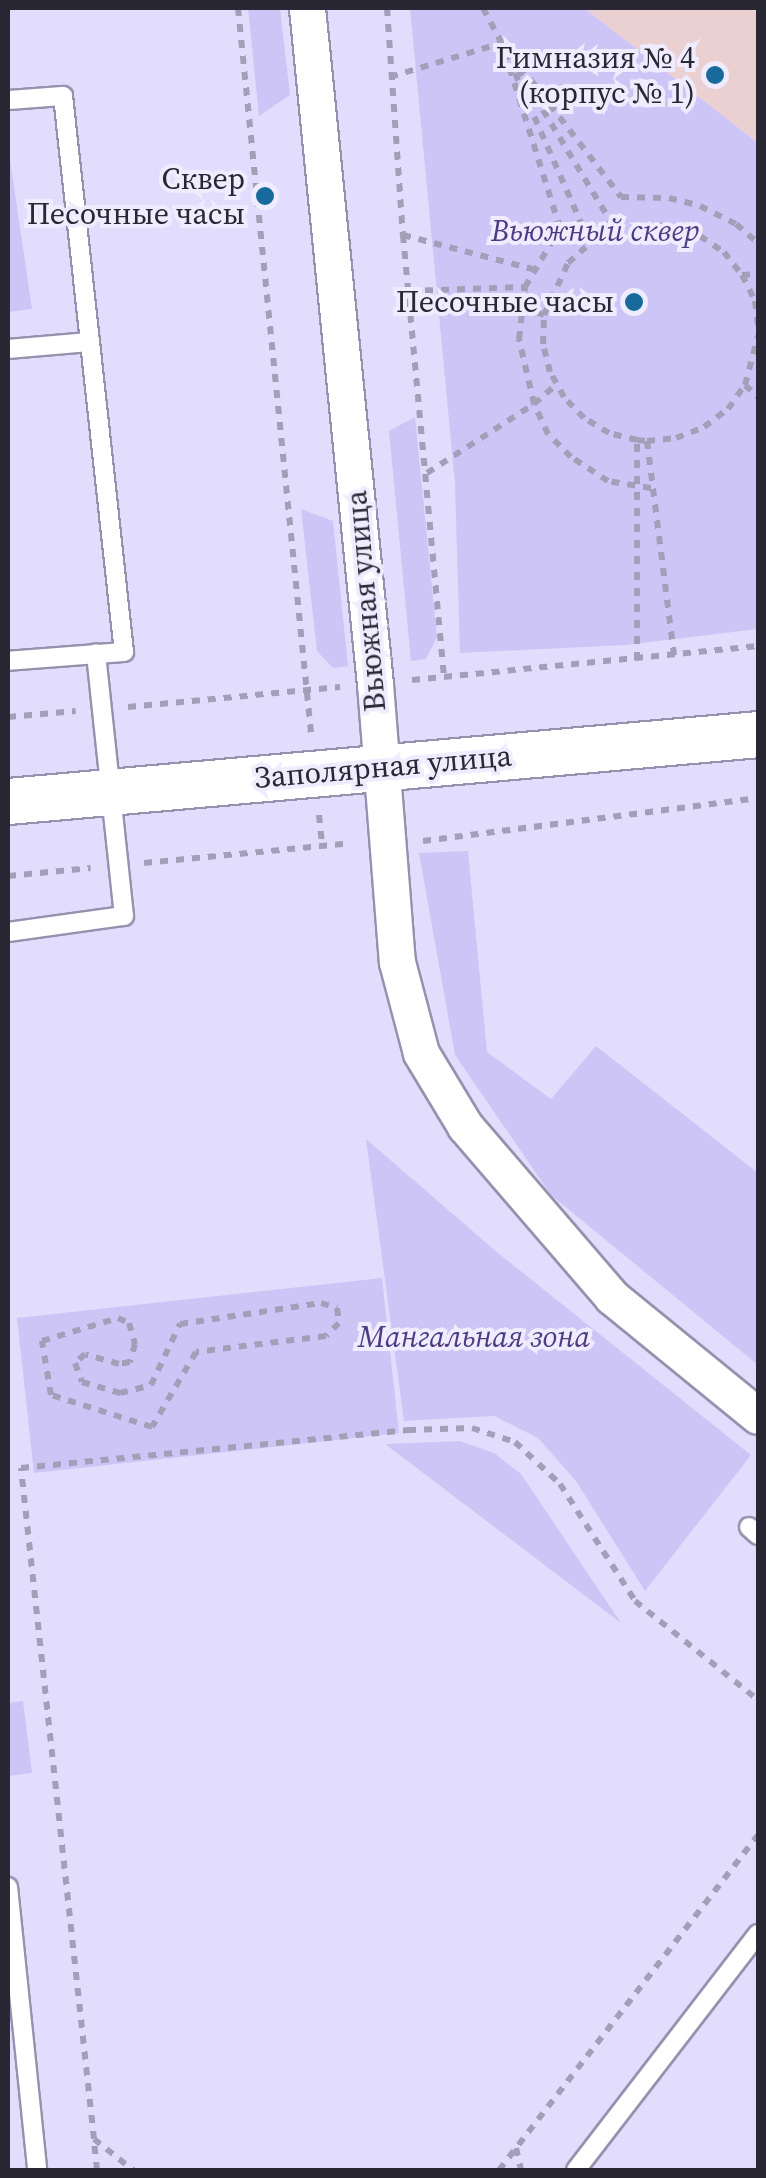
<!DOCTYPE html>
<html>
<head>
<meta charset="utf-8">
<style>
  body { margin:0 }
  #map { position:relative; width:766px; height:2178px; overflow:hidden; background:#e2ddfc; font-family:"Source Serif 4",serif }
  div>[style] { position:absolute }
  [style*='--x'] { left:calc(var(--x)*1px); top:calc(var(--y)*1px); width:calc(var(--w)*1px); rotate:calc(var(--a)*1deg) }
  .education>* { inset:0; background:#ebd0d1 }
  .green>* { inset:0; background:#cec5f7 }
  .path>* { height:6px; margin-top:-3px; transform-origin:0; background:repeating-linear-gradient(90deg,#a39fb8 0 8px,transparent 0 16px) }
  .roads { filter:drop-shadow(2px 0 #9691ae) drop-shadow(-2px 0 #9691ae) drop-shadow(0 2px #9691ae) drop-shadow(0 -2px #9691ae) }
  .service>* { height:18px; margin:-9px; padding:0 9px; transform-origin:9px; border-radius:9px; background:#fff }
  .minor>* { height:35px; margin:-17.5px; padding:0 17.5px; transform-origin:17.5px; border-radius:17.5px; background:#fff }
  .tertiary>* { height:45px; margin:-22.5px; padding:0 22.5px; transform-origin:22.5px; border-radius:22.5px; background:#fff }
  .dots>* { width:28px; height:28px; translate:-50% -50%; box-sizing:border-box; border:5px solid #efecff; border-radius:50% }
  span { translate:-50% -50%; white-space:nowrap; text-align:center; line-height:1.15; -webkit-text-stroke:8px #efecff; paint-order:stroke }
  .poi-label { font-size:30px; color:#292733 }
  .right { translate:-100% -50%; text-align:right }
  .park-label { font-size:30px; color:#4e3b82; font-style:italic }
  .street-label { font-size:30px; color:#292733 }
  .frame { position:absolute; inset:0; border:10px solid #292733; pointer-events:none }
</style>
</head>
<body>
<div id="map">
  <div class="education">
    <i style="clip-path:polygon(584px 8px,758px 8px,758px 143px)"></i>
  </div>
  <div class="green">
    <i style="clip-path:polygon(248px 8px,280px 8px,290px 95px,259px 116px)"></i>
    <i style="clip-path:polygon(410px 8px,584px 8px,758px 143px,758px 629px,625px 645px,460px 653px,455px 484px)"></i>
    <i style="clip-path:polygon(8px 146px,32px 309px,8px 312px)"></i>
    <i style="clip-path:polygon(415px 417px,437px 637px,426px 659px,411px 661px,389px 431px)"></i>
    <i style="clip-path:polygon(301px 509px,333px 521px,348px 666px,333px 668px,317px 651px)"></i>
    <i style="clip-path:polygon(468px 851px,487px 1052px,551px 1099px,596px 1046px,758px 1173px,758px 1365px,551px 1195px,455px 1055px,419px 853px)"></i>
    <i style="clip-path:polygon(366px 1139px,498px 1253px,751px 1455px,645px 1591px,576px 1481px,538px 1438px,494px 1416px,404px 1421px)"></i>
    <i style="clip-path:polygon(382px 1278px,399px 1433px,34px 1473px,17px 1318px)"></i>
    <i style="clip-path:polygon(460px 1441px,494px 1453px,521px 1474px,621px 1623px,385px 1444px)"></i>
    <i style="clip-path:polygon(23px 1701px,32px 1773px,8px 1776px,8px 1703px)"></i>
  </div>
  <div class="path">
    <i style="--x:238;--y:8;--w:729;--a:84.25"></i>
    <i style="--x:387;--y:8;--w:228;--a:86"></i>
    <i style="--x:403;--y:235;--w:444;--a:84.7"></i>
    <i style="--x:483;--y:8;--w:38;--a:62"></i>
    <i style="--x:518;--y:69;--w:188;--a:58.7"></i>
    <i style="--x:515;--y:73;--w:186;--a:66.2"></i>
    <i style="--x:390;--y:77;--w:117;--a:-16.9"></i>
    <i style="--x:403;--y:235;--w:134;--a:14.7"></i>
    <i style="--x:742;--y:275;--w:16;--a:-4"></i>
    <i style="--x:409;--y:291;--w:116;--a:-2"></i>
    <i style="--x:523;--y:308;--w:22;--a:18"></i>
    <i style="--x:745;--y:385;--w:18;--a:43"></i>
    <i style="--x:637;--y:440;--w:29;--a:-166"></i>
    <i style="--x:609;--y:433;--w:29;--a:-149"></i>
    <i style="--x:584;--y:418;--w:29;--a:-134"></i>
    <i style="--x:564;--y:397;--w:29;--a:-119"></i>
    <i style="--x:550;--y:372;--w:29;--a:-104"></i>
    <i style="--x:543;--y:344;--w:29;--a:-88"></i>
    <i style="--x:544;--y:315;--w:57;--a:-65.2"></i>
    <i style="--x:568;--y:263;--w:30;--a:-42"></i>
    <i style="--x:590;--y:243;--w:29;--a:-27"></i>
    <i style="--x:616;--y:230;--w:28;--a:-10"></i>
    <i style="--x:644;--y:225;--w:29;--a:2"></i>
    <i style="--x:673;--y:226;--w:29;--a:20"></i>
    <i style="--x:700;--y:236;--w:29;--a:34"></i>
    <i style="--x:724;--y:252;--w:29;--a:52"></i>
    <i style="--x:742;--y:275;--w:29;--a:63"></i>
    <i style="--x:755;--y:301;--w:24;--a:83"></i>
    <i style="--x:647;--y:441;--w:29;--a:-6"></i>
    <i style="--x:676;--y:438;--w:30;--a:-21"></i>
    <i style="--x:704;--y:427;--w:30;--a:-37"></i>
    <i style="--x:728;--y:409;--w:29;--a:-55"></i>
    <i style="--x:745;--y:385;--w:51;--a:-75.1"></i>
    <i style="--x:427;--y:473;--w:127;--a:-32.8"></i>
    <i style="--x:534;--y:404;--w:30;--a:-41"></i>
    <i style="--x:651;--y:488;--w:44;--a:-170.8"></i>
    <i style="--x:608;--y:481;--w:44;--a:-147"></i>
    <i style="--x:571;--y:457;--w:33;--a:-135"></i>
    <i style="--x:548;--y:434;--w:33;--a:-115"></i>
    <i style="--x:534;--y:404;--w:67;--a:-103"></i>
    <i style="--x:519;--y:339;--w:52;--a:-83.4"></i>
    <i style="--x:525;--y:287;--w:69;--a:-59.3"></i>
    <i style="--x:560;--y:228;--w:196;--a:-107.5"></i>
    <i style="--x:501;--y:41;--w:197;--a:52.4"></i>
    <i style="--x:621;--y:197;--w:48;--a:1.2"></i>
    <i style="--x:669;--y:198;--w:32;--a:14"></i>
    <i style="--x:700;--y:206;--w:40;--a:26.6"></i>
    <i style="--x:736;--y:224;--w:29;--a:41"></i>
    <i style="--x:637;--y:660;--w:220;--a:-90"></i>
    <i style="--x:637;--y:440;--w:10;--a:6"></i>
    <i style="--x:647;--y:441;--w:217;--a:82.8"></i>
    <i style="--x:412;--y:680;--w:348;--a:-5.6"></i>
    <i style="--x:128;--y:707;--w:213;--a:-5.4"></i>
    <i style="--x:8;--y:717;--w:68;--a:-5"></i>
    <i style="--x:319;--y:815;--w:31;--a:84"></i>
    <i style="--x:423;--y:841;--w:338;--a:-7.3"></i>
    <i style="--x:144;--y:863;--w:207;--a:-5.5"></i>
    <i style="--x:8;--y:876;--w:83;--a:-5.5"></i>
    <i style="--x:321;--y:1303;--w:17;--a:17"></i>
    <i style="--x:337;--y:1308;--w:15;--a:82"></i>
    <i style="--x:339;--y:1323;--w:18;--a:135"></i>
    <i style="--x:326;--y:1336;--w:131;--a:173"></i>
    <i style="--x:196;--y:1352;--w:87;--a:120.4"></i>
    <i style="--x:152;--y:1427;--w:106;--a:-162.4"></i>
    <i style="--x:51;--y:1395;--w:55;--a:-99.5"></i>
    <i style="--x:42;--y:1341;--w:79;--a:-16.8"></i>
    <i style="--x:118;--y:1318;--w:12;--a:24"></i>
    <i style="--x:129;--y:1323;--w:22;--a:74"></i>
    <i style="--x:135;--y:1344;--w:19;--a:106"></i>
    <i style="--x:130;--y:1362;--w:11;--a:170"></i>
    <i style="--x:119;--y:1364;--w:35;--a:-164"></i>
    <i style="--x:85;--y:1354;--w:13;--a:138"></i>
    <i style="--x:75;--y:1363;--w:20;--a:70"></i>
    <i style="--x:82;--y:1382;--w:40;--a:16"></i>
    <i style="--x:120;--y:1393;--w:32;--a:-14"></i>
    <i style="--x:151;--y:1385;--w:68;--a:-64.6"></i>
    <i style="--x:180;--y:1324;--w:143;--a:-8.5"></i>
    <i style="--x:94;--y:2139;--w:675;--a:-96.21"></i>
    <i style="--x:21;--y:1468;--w:389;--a:-5.6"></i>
    <i style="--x:408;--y:1430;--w:64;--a:-1.8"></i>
    <i style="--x:472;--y:1428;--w:45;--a:18"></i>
    <i style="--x:515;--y:1442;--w:62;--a:43"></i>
    <i style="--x:560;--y:1484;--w:139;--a:57.3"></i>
    <i style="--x:635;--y:1601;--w:158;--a:38.8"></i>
    <i style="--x:516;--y:2148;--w:23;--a:77"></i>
    <i style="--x:97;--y:2170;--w:31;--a:-96"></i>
    <i style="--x:94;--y:2139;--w:50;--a:38.5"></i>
    <i style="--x:499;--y:2170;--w:423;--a:-52.3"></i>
  </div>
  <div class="roads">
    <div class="service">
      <i style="--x:8;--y:100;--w:55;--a:-4.2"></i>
      <i style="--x:63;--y:96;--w:559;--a:83.74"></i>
      <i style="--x:124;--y:652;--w:116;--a:175.6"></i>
      <i style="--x:8;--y:349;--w:81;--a:-4.9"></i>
      <i style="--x:8;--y:932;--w:117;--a:-7.9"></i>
      <i style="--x:124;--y:916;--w:264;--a:-96.1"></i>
      <i style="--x:749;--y:1527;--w:12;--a:42"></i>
      <i style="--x:8;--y:1887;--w:284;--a:84.1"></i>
      <i style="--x:576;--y:2170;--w:298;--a:-52.4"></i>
    </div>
    <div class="minor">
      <i style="--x:307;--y:8;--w:679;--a:84.26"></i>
      <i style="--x:375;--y:684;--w:279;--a:85.5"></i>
      <i style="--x:397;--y:962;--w:94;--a:75.2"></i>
      <i style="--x:421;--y:1053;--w:85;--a:58.9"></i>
      <i style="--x:465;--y:1126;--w:225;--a:49.3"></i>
      <i style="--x:612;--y:1297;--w:188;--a:39.2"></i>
    </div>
    <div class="tertiary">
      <i style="--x:8;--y:801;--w:753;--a:-5.1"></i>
    </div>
  </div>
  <div class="dots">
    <i style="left:715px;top:75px;background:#176a9b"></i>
    <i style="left:265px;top:196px;background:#176a9b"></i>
    <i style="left:634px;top:302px;background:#176a9b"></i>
  </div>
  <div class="poi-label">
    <span class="right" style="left:695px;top:75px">Гимназия № 4<br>(корпус № 1)</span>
    <span class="right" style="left:245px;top:196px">Сквер<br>Песочные часы</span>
    <span class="right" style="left:614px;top:302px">Песочные часы</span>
  </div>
  <div class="park-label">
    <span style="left:595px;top:231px">Вьюжный сквер</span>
    <span style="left:474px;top:1337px">Мангальная зона</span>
  </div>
  <div class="street-label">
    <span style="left:366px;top:601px;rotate:-95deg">Вьюжная улица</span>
    <span style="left:383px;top:767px;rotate:-5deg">Заполярная улица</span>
  </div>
  <div class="frame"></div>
</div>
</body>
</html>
